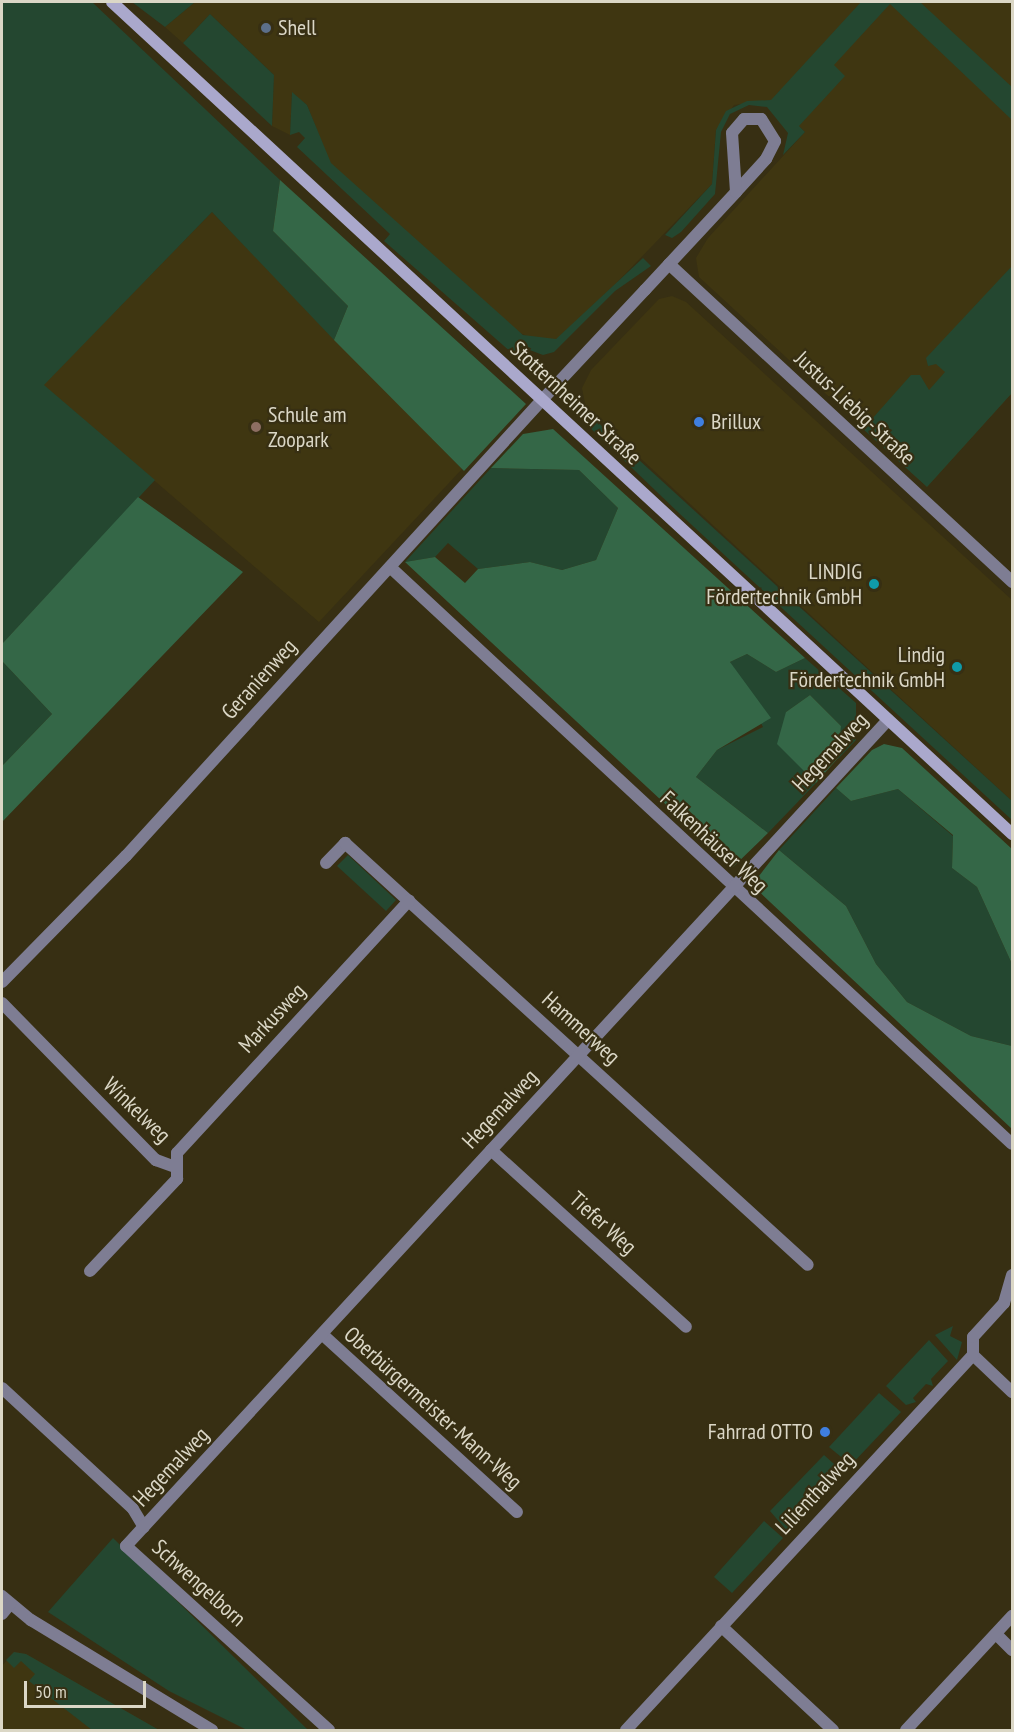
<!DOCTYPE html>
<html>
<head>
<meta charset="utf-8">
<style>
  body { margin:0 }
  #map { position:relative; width:1014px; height:1732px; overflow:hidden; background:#372f13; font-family:"PT Sans Narrow",sans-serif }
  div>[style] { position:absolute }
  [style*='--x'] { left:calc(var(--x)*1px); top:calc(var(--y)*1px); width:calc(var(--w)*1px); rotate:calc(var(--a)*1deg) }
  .built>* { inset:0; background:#3f3611 }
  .green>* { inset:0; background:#244730 }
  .forest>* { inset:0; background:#346747 }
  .street>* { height:12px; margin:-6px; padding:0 6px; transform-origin:6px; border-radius:6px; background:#7e7d93 }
  .secondary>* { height:12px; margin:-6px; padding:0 6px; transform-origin:6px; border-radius:6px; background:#aaa8cc }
  .dots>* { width:16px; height:16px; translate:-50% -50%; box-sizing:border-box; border:3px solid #372f13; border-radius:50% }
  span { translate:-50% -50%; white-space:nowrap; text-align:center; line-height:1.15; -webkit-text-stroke:4.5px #372f13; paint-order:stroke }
  .poi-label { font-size:22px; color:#dbd7c6 }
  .left { translate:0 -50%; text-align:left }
  .right { translate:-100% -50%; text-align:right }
  .street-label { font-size:22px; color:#dbd7c6 }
  .frame { position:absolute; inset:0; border:3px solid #dbd7c6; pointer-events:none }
  .scale { position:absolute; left:24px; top:1681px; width:122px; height:27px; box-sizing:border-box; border:3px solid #dbd7c6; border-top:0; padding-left:8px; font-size:18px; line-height:21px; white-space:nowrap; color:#dbd7c6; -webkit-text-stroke:4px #372f13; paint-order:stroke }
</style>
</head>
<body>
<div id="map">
  <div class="built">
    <i style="clip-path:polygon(195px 2px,1012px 2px,1012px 393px,927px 487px,699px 277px,696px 258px,708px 238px,805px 132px,771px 100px,734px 105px,716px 130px,712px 184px,569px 332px,556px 339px,534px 339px,513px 330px,330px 163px,307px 105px,292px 93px,290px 135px,272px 126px,274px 75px,210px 14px,183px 43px,165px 27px)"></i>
    <i style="clip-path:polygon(212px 212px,462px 469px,319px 622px,43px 385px)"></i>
    <i style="clip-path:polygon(672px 296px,686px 302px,1012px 600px,1012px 801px,586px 408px,582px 388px,591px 370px,659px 299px)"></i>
    <i style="clip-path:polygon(14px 1652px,26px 1654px,159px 1730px,2px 1730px,2px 1666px)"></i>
  </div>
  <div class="green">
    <i style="clip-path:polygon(2px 2px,92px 2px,280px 180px,273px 231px,348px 306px,334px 340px,212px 212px,44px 385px,155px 480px,2px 644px)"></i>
    <i style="clip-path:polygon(132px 2px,195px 2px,165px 27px)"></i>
    <i style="clip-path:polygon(861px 2px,920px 2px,1012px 87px,1012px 120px,890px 4px,834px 65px,845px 76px,799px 126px,805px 132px,783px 155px,788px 133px,767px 107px,749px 105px,730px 114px,721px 132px,715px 194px,681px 232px,672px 238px,665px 235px,712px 184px,716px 130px,726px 111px,747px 101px,771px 100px)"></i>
    <i style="clip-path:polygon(210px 14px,274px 75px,272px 126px,183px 43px)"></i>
    <i style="clip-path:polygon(292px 92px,307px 105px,331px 163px,523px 335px,556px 339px,643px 258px,651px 266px,615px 291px,554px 352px,543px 355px,519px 346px,512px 353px,384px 241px,390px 234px,297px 147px,305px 138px,299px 132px,290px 135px)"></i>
    <i style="clip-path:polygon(1012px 266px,1012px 393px,927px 487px,863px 429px,911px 375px,920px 375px,929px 390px,945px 372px,936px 364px,928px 366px,926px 358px)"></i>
    <i style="clip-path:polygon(592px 417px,1012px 801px,1012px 820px,681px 515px,586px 424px)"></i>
    <i style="clip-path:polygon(491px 468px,579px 470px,618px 508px,596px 560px,562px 570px,530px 562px,478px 569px,448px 543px,435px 557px,405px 562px)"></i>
    <i style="clip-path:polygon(747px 654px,776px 672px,805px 658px,856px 703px,856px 740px,838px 759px,841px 726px,810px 695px,786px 712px,816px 783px,768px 833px,696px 777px,717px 750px,763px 727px,730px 662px)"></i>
    <i style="clip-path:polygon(2px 661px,52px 714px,2px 766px)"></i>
    <i style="clip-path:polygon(836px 788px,851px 801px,898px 789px,953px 836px,952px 868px,977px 887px,1012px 964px,1012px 1046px,971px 1036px,907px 1002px,876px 964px,846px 906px,779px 850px)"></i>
    <i style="clip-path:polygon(348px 855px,396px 900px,386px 911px,337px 866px)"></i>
    <i style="clip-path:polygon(953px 1326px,950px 1336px,962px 1342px,957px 1360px,935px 1335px)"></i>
    <i style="clip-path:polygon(929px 1340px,948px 1361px,931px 1379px,933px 1386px,926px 1384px,913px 1398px,916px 1402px,906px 1405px,886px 1386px)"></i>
    <i style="clip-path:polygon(879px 1393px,901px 1412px,851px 1465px,829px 1447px)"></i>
    <i style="clip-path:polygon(824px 1455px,843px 1472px,788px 1532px,770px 1511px)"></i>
    <i style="clip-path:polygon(764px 1521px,783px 1538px,732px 1593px,714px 1577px)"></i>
    <i style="clip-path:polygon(113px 1538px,308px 1730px,247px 1730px,169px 1691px,48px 1612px)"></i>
    <i style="clip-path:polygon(14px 1652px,26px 1654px,159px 1730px,92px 1730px,29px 1681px,35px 1674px,21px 1661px,14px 1668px,6px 1660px)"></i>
  </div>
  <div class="forest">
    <i style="clip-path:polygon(280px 180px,526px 404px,464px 471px,334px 340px,348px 306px,273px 231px)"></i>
    <i style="clip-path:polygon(553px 429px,805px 658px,776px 672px,747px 654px,730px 662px,771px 718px,717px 750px,696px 777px,768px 833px,733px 867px,405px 562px,435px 557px,465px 583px,478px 569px,530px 562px,562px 570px,596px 560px,618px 508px,579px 470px,491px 468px,523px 434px)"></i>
    <i style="clip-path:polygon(138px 497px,243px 572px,2px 822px,2px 766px,52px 714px,2px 661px,2px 644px)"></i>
    <i style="clip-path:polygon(810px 695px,841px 726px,838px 758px,816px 783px,777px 744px,786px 712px)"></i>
    <i style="clip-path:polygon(884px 744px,902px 748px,1012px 849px,1012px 964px,977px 887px,952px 868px,953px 835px,898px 789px,851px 801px,836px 788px,872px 750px)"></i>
    <i style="clip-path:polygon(779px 850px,846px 906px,876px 964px,907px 1002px,971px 1036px,1012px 1046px,1012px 1129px,752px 885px)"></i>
  </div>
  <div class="street">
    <i style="--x:669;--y:264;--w:468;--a:42.8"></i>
    <i style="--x:390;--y:567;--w:848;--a:42.85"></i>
    <i style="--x:326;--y:863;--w:28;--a:-46"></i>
    <i style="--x:345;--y:843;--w:626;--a:42.35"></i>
    <i style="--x:2;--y:982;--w:177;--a:-45.5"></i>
    <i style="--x:126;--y:856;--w:617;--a:-47.63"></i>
    <i style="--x:542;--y:400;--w:151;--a:-46.9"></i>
    <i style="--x:645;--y:290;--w:134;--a:-47.1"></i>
    <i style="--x:736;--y:192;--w:45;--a:-47.7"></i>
    <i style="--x:766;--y:159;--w:20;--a:-63"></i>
    <i style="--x:775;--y:141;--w:26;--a:-122"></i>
    <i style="--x:761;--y:119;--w:17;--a:180"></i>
    <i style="--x:744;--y:119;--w:18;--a:131"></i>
    <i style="--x:732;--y:133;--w:59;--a:86.1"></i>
    <i style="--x:2;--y:1003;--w:220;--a:45.6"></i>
    <i style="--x:156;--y:1160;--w:20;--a:20"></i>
    <i style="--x:491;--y:1150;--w:263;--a:42.2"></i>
    <i style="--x:90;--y:1271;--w:127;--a:-46.6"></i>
    <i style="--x:177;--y:1179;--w:26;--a:-90"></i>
    <i style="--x:177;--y:1153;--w:343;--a:-47.4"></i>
    <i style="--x:322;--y:1334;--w:264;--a:42.4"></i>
    <i style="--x:973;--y:1355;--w:54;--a:43.5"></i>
    <i style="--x:2;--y:1388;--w:178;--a:42.7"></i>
    <i style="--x:133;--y:1509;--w:21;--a:59"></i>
    <i style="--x:2;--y:1596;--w:38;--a:40"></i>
    <i style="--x:31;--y:1620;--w:212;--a:31.3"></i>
    <i style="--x:2;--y:1614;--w:13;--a:-51"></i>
    <i style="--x:721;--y:1626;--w:153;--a:42.9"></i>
    <i style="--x:996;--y:1634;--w:23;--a:45"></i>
    <i style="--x:329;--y:1730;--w:274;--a:-137.8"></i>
    <i style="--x:126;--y:1546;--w:1124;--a:-47.31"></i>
    <i style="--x:626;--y:1730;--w:511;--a:-47.22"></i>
    <i style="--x:973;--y:1355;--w:18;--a:-90"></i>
    <i style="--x:973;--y:1337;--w:46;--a:-47.6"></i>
    <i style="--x:1004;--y:1303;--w:29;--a:-74"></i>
    <i style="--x:906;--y:1730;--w:156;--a:-47.1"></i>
  </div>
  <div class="secondary">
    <i style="--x:112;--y:2;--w:1226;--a:42.75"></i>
  </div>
  <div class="dots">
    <i style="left:266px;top:28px;background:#5c6f8a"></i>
    <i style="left:699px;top:422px;background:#3f7fe0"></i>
    <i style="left:256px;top:427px;background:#8d6e63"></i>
    <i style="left:874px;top:584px;background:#0f9aa8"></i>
    <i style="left:957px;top:667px;background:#0f9aa8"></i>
    <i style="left:825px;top:1432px;background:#3f7fe0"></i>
  </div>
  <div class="poi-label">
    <span class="left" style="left:278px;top:28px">Shell</span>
    <span class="left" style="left:268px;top:427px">Schule am<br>Zoopark</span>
    <span class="left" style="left:711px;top:422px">Brillux</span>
    <span class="right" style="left:862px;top:584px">LINDIG<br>Fördertechnik GmbH</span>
    <span class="right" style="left:945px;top:667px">Lindig<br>Fördertechnik GmbH</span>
    <span class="right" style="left:813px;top:1432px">Fahrrad OTTO</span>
  </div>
  <div class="street-label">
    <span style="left:576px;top:403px;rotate:43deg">Stotternheimer Straße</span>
    <span style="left:855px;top:408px;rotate:43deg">Justus-Liebig-Straße</span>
    <span style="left:259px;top:679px;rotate:-48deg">Geranienweg</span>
    <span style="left:830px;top:752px;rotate:-47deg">Hegemalweg</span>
    <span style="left:714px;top:842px;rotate:43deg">Falkenhäuser Weg</span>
    <span style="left:272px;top:1018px;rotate:-47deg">Markusweg</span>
    <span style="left:581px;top:1028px;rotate:42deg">Hammerweg</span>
    <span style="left:500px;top:1109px;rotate:-47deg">Hegemalweg</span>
    <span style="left:137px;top:1110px;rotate:44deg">Winkelweg</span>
    <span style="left:603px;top:1223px;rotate:42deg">Tiefer Weg</span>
    <span style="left:433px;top:1408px;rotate:42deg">Oberbürgermeister-Mann-Weg</span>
    <span style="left:171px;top:1467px;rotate:-47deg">Hegemalweg</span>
    <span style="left:815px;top:1493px;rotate:-47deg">Lilienthalweg</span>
    <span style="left:199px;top:1583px;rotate:42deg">Schwengelborn</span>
  </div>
  <div class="frame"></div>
  <div class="scale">50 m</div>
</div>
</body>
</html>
